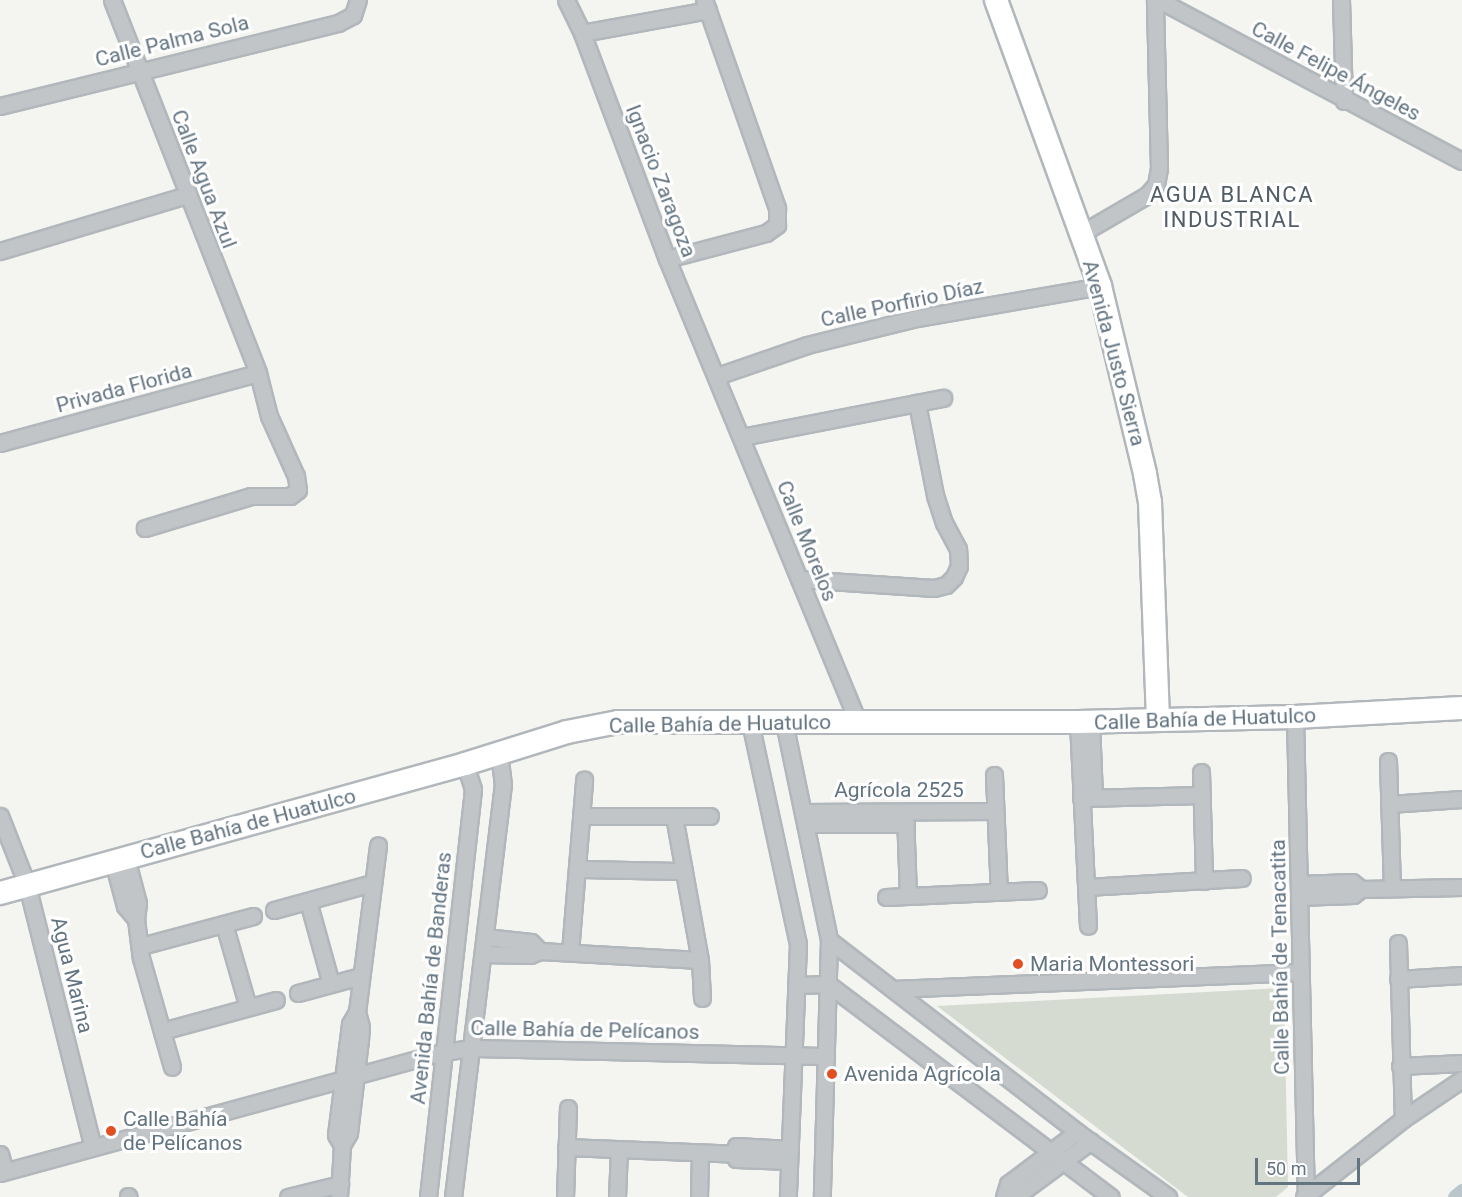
<!DOCTYPE html>
<html>
<head>
<meta charset="utf-8">
<style>
  body { margin:0 }
  #map { position:relative; width:1462px; height:1197px; overflow:hidden; background:#f4f4f0; font-family:Roboto,sans-serif }
  div>[style] { position:absolute }
  [style*='--x'] { left:calc(var(--x)*1px); top:calc(var(--y)*1px); width:calc(var(--w)*1px); rotate:calc(var(--a)*1deg) }
  .green>* { inset:0; background:#d5dbd1 }
  .canal>* { height:15px; margin:-7.5px; padding:0 7.5px; transform-origin:7.5px; border-radius:7.5px; background:#bac6cb }
  .roads { filter:drop-shadow(2px 0 #b1b7bb) drop-shadow(-2px 0 #b1b7bb) drop-shadow(0 2px #b1b7bb) drop-shadow(0 -2px #b1b7bb) }
  .street>* { height:15px; margin:-7.5px; padding:0 7.5px; transform-origin:7.5px; border-radius:7.5px; background:#c1c5c8 }
  .secondary>* { height:22px; margin:-11px; padding:0 11px; transform-origin:11px; border-radius:11px; background:#fff }
  .dots>* { width:16px; height:16px; translate:-50% -50%; box-sizing:border-box; border:3px solid #fff; border-radius:50% }
  span { translate:-50% -50%; white-space:nowrap; text-align:center; line-height:1.15; -webkit-text-stroke:6px #fff; paint-order:stroke }
  .street-label { font-size:21px; color:#637481 }
  .poi-label { font-size:21px; color:#637481 }
  .left { translate:0 -50%; text-align:left }
  .neighbourhood-label { font-size:22px; color:#515d66; letter-spacing:1.5px }
  .scale { position:absolute; left:1255px; top:1158px; width:105px; height:27px; box-sizing:border-box; border:3px solid #637481; border-top:0; padding-left:8px; font-size:18px; line-height:21px; white-space:nowrap; color:#637481; -webkit-text-stroke:4px #fff; paint-order:stroke }
</style>
</head>
<body>
<div id="map">
  <div class="green">
    <i style="clip-path:polygon(1284px 988px,1288px 1187px,1276px 1197px,1188px 1197px,937px 1006px)"></i>
  </div>
  <div class="canal">
    <i style="--x:1455;--y:1197;--w:9;--a:-41"></i>
  </div>
  <div class="roads">
    <div class="street">
      <i style="--x:112;--y:0;--w:401;--a:68.6"></i>
      <i style="--x:258;--y:373;--w:44;--a:75.7"></i>
      <i style="--x:269;--y:416;--w:66;--a:65.8"></i>
      <i style="--x:296;--y:476;--w:14;--a:82"></i>
      <i style="--x:298;--y:490;--w:10;--a:143"></i>
      <i style="--x:290;--y:496;--w:39;--a:180"></i>
      <i style="--x:251;--y:496;--w:111;--a:163.2"></i>
      <i style="--x:566;--y:0;--w:37;--a:64"></i>
      <i style="--x:582;--y:33;--w:241;--a:69.4"></i>
      <i style="--x:667;--y:259;--w:501;--a:67.58"></i>
      <i style="--x:1159;--y:0;--w:343;--a:28"></i>
      <i style="--x:1341;--y:0;--w:101;--a:88.3"></i>
      <i style="--x:582;--y:33;--w:128;--a:-10.3"></i>
      <i style="--x:0;--y:106;--w:348;--a:-13.8"></i>
      <i style="--x:338;--y:23;--w:17;--a:-28"></i>
      <i style="--x:353;--y:15;--w:16;--a:-72"></i>
      <i style="--x:1082;--y:233;--w:75;--a:-30.3"></i>
      <i style="--x:1147;--y:195;--w:13;--a:-48"></i>
      <i style="--x:1156;--y:185;--w:17;--a:-80"></i>
      <i style="--x:1159;--y:168;--w:168;--a:-91.4"></i>
      <i style="--x:0;--y:251;--w:195;--a:-16.7"></i>
      <i style="--x:667;--y:259;--w:102;--a:-14.7"></i>
      <i style="--x:766;--y:233;--w:14;--a:-36"></i>
      <i style="--x:777;--y:225;--w:17;--a:-90"></i>
      <i style="--x:777;--y:208;--w:220;--a:-109.3"></i>
      <i style="--x:717;--y:376;--w:95;--a:-19"></i>
      <i style="--x:807;--y:345;--w:113;--a:-13.8"></i>
      <i style="--x:917;--y:318;--w:186;--a:-9.9"></i>
      <i style="--x:742;--y:437;--w:205;--a:-11"></i>
      <i style="--x:0;--y:443;--w:267;--a:-15.2"></i>
      <i style="--x:799;--y:579;--w:135;--a:3.8"></i>
      <i style="--x:934;--y:588;--w:12;--a:-14"></i>
      <i style="--x:946;--y:585;--w:11;--a:-45"></i>
      <i style="--x:954;--y:577;--w:12;--a:-66"></i>
      <i style="--x:959;--y:566;--w:17;--a:-93"></i>
      <i style="--x:958;--y:549;--w:30;--a:-118"></i>
      <i style="--x:944;--y:523;--w:29;--a:-108"></i>
      <i style="--x:935;--y:495;--w:94;--a:-101.1"></i>
      <i style="--x:1295;--y:717;--w:478;--a:88.7"></i>
      <i style="--x:750;--y:722;--w:227;--a:77.8"></i>
      <i style="--x:798;--y:944;--w:253;--a:92.3"></i>
      <i style="--x:784;--y:722;--w:223;--a:78.3"></i>
      <i style="--x:829;--y:940;--w:257;--a:91.6"></i>
      <i style="--x:1078;--y:722;--w:204;--a:87.2"></i>
      <i style="--x:1091;--y:722;--w:75;--a:87.7"></i>
      <i style="--x:1388;--y:761;--w:127;--a:88.2"></i>
      <i style="--x:1201;--y:772;--w:109;--a:88.4"></i>
      <i style="--x:994;--y:775;--w:117;--a:87.6"></i>
      <i style="--x:1081;--y:798;--w:121;--a:-1.4"></i>
      <i style="--x:1389;--y:804;--w:73;--a:-3.9"></i>
      <i style="--x:803;--y:812;--w:192;--a:-0.3"></i>
      <i style="--x:905;--y:814;--w:82;--a:87.9"></i>
      <i style="--x:0;--y:816;--w:74;--a:68.6"></i>
      <i style="--x:27;--y:885;--w:270;--a:75.9"></i>
      <i style="--x:581;--y:816;--w:129;--a:0"></i>
      <i style="--x:674;--y:816;--w:146;--a:79.8"></i>
      <i style="--x:700;--y:960;--w:38;--a:87"></i>
      <i style="--x:805;--y:824;--w:101;--a:0"></i>
      <i style="--x:126;--y:858;--w:47;--a:75.1"></i>
      <i style="--x:138;--y:903;--w:16;--a:97"></i>
      <i style="--x:136;--y:919;--w:39;--a:83"></i>
      <i style="--x:141;--y:958;--w:113;--a:74.1"></i>
      <i style="--x:113;--y:861;--w:47;--a:75.1"></i>
      <i style="--x:125;--y:906;--w:17;--a:50"></i>
      <i style="--x:577;--y:869;--w:107;--a:1.1"></i>
      <i style="--x:1299;--y:884;--w:53;--a:-2.2"></i>
      <i style="--x:1352;--y:882;--w:11;--a:38"></i>
      <i style="--x:1086;--y:887;--w:156;--a:-3.3"></i>
      <i style="--x:886;--y:897;--w:152;--a:-2.6"></i>
      <i style="--x:1299;--y:897;--w:54;--a:-2.1"></i>
      <i style="--x:1353;--y:895;--w:10;--a:-37"></i>
      <i style="--x:1361;--y:889;--w:101;--a:-1.1"></i>
      <i style="--x:308;--y:901;--w:86;--a:74.5"></i>
      <i style="--x:274;--y:910;--w:103;--a:-15.3"></i>
      <i style="--x:224;--y:924;--w:86;--a:73.9"></i>
      <i style="--x:485;--y:937;--w:46;--a:6.2"></i>
      <i style="--x:531;--y:942;--w:13;--a:45"></i>
      <i style="--x:829;--y:940;--w:314;--a:37.7"></i>
      <i style="--x:1077;--y:1132;--w:112;--a:35.5"></i>
      <i style="--x:1398;--y:943;--w:176;--a:88.4"></i>
      <i style="--x:141;--y:946;--w:116;--a:-15"></i>
      <i style="--x:570;--y:952;--w:173;--a:-85.3"></i>
      <i style="--x:483;--y:954;--w:47;--a:1.2"></i>
      <i style="--x:530;--y:955;--w:11;--a:-22"></i>
      <i style="--x:540;--y:951;--w:160;--a:3.2"></i>
      <i style="--x:1398;--y:979;--w:64;--a:-3.6"></i>
      <i style="--x:798;--y:985;--w:30;--a:-2"></i>
      <i style="--x:828;--y:984;--w:354;--a:37"></i>
      <i style="--x:894;--y:989;--w:407;--a:-2.4"></i>
      <i style="--x:298;--y:993;--w:65;--a:-15.1"></i>
      <i style="--x:162;--y:1031;--w:118;--a:-15.2"></i>
      <i style="--x:1400;--y:1066;--w:62;--a:-2.8"></i>
      <i style="--x:342;--y:1145;--w:12;--a:-121"></i>
      <i style="--x:336;--y:1135;--w:112;--a:-82.8"></i>
      <i style="--x:350;--y:1024;--w:14;--a:-60"></i>
      <i style="--x:357;--y:1012;--w:168;--a:-82.8"></i>
      <i style="--x:566;--y:1147;--w:176;--a:2.3"></i>
      <i style="--x:740;--y:1151;--w:6;--a:-129"></i>
      <i style="--x:736;--y:1146;--w:54;--a:3.2"></i>
      <i style="--x:0;--y:1154;--w:18;--a:74"></i>
      <i style="--x:740;--y:1156;--w:5;--a:143"></i>
      <i style="--x:736;--y:1159;--w:53;--a:2.2"></i>
      <i style="--x:0;--y:1173;--w:459;--a:-15.3"></i>
      <i style="--x:443;--y:1052;--w:28;--a:-8"></i>
      <i style="--x:471;--y:1048;--w:355;--a:1.3"></i>
      <i style="--x:128;--y:1196;--w:1;--a:45"></i>
      <i style="--x:288;--y:1197;--w:54;--a:-14"></i>
      <i style="--x:339;--y:1197;--w:52;--a:-86.7"></i>
      <i style="--x:342;--y:1145;--w:14;--a:-60"></i>
      <i style="--x:349;--y:1133;--w:94;--a:-83.3"></i>
      <i style="--x:360;--y:1040;--w:13;--a:-86"></i>
      <i style="--x:361;--y:1027;--w:16;--a:-105"></i>
      <i style="--x:428;--y:1197;--w:410;--a:-83.7"></i>
      <i style="--x:473;--y:789;--w:26;--a:-108"></i>
      <i style="--x:453;--y:1197;--w:415;--a:-83.1"></i>
      <i style="--x:503;--y:785;--w:32;--a:-97"></i>
      <i style="--x:565;--y:1197;--w:89;--a:-88.1"></i>
      <i style="--x:617;--y:1197;--w:47;--a:-87.6"></i>
      <i style="--x:699;--y:1197;--w:44;--a:-88.7"></i>
      <i style="--x:1004;--y:1197;--w:14;--a:-73"></i>
      <i style="--x:1008;--y:1184;--w:86;--a:-37"></i>
      <i style="--x:1015;--y:1197;--w:94;--a:-36.4"></i>
      <i style="--x:1304;--y:1197;--w:126;--a:-38.2"></i>
      <i style="--x:1403;--y:1119;--w:71;--a:-34.1"></i>
    </div>
    <div class="secondary">
      <i style="--x:996;--y:0;--w:304;--a:70"></i>
      <i style="--x:1100;--y:286;--w:193;--a:76.5"></i>
      <i style="--x:1145;--y:474;--w:28;--a:80"></i>
      <i style="--x:1150;--y:502;--w:218;--a:87.9"></i>
      <i style="--x:0;--y:893;--w:483;--a:-15.5"></i>
      <i style="--x:465;--y:764;--w:107;--a:-17.4"></i>
      <i style="--x:567;--y:732;--w:52;--a:-11.1"></i>
      <i style="--x:618;--y:722;--w:460;--a:0"></i>
      <i style="--x:1078;--y:722;--w:217;--a:-1.3"></i>
      <i style="--x:1295;--y:717;--w:167;--a:-3.1"></i>
    </div>
  </div>
  <div class="dots">
    <i style="left:1018px;top:964px;background:#e14f23"></i>
    <i style="left:832px;top:1074px;background:#e14f23"></i>
    <i style="left:111px;top:1131px;background:#e14f23"></i>
  </div>
  <div class="street-label">
    <span style="left:172px;top:41px;rotate:-14deg">Calle Palma Sola</span>
    <span style="left:1336px;top:71px;rotate:28deg">Calle Felipe Ángeles</span>
    <span style="left:204px;top:179px;rotate:69deg">Calle Agua Azul</span>
    <span style="left:661px;top:181px;rotate:69deg">Ignacio Zaragoza</span>
    <span style="left:902px;top:303px;rotate:-12deg">Calle Porfirio Díaz</span>
    <span style="left:1114px;top:353px;rotate:75deg">Avenida Justo Sierra</span>
    <span style="left:124px;top:388px;rotate:-15deg">Privada Florida</span>
    <span style="left:807px;top:541px;rotate:68deg">Calle Morelos</span>
    <span style="left:1205px;top:719px;rotate:-2deg">Calle Bahía de Huatulco</span>
    <span style="left:720px;top:724px;rotate:-1deg">Calle Bahía de Huatulco</span>
    <span style="left:899px;top:790px">Agrícola 2525</span>
    <span style="left:248px;top:824px;rotate:-15deg">Calle Bahía de Huatulco</span>
    <span style="left:1280px;top:957px;rotate:-91deg">Calle Bahía de Tenacatita</span>
    <span style="left:72px;top:975px;rotate:76deg">Agua Marina</span>
    <span style="left:431px;top:978px;rotate:-84deg">Avenida Bahía de Banderas</span>
    <span style="left:585px;top:1030px;rotate:1deg">Calle Bahía de Pelícanos</span>
  </div>
  <div class="poi-label">
    <span class="left" style="left:1030px;top:964px">Maria Montessori</span>
    <span class="left" style="left:844px;top:1074px">Avenida Agrícola</span>
    <span class="left" style="left:123px;top:1131px">Calle Bahía<br>de Pelícanos</span>
  </div>
  <div class="neighbourhood-label">
    <span style="left:1232px;top:207px">AGUA BLANCA<br>INDUSTRIAL</span>
  </div>
  <div class="scale">50 m</div>
</div>
</body>
</html>
